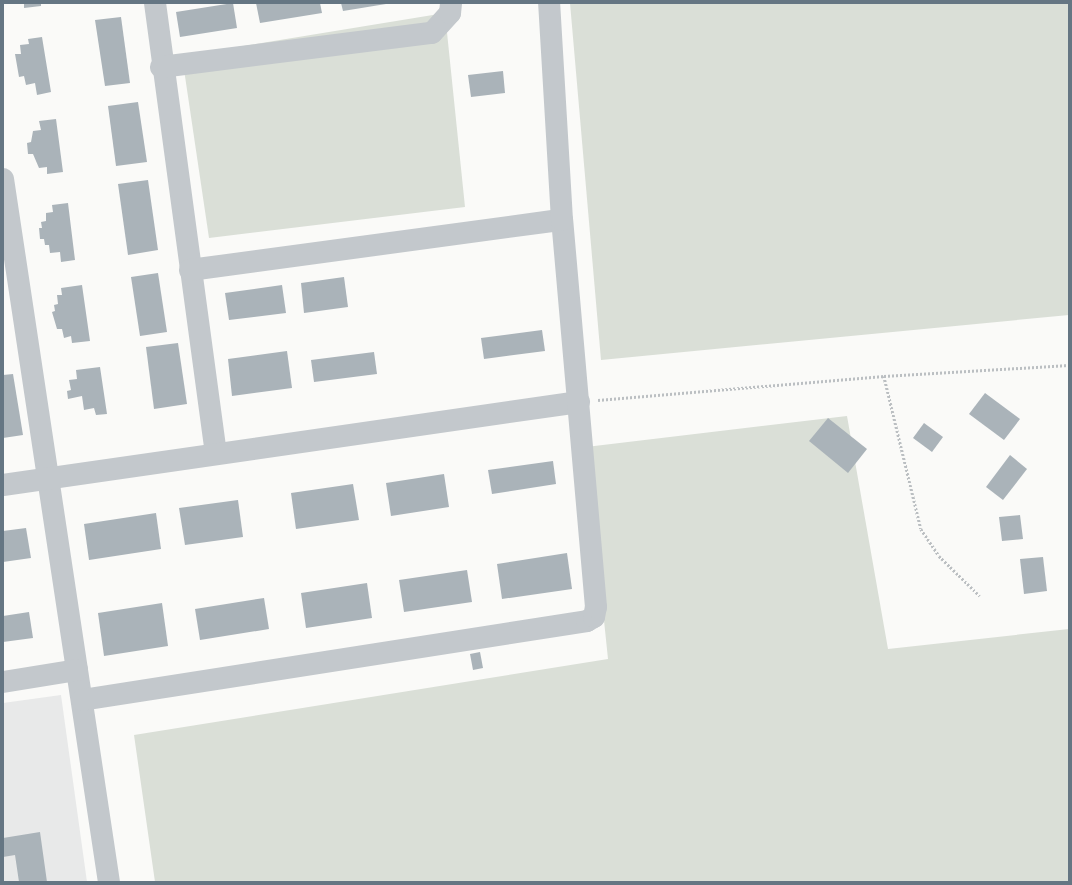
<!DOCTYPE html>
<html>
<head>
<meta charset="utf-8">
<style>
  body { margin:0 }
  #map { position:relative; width:1072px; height:885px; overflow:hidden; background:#fafaf8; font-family:Poppins,sans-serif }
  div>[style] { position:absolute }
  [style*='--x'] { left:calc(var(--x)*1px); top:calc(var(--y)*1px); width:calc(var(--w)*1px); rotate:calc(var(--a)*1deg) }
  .built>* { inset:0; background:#e8e9e9 }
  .green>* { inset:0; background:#dadfd7 }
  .building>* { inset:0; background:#aab3b9 }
  .path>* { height:2.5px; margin-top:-1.25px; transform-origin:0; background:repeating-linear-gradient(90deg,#bbbfc2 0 2px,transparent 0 4px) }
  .minor>* { height:22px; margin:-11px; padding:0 11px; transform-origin:11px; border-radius:11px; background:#c3c8cc }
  span { translate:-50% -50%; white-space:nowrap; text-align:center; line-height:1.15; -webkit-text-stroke:4px #fff; paint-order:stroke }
  .frame { position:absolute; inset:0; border:4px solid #657683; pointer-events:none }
</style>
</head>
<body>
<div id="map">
  <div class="built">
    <i style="clip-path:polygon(61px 695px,87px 882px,3px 882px,3px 703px)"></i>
  </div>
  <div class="green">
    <i style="clip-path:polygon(570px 3px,1069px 3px,1069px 315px,601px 360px)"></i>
    <i style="clip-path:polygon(445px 13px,465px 207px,209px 238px,182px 56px)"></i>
    <i style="clip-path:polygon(847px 416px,888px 649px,1069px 629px,1069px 882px,155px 882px,134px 735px,608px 659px,586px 447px)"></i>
  </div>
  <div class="building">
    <i style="clip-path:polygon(24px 3px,41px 3px,41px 6px,24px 8px)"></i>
    <i style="clip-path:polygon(233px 3px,237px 28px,180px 37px,176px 12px)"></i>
    <i style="clip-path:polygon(256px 3px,320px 3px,322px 13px,260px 23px)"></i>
    <i style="clip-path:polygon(341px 3px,386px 3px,386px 4px,343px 11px)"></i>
    <i style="clip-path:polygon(121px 17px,130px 83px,105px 86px,95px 20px)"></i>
    <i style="clip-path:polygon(42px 37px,51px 92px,37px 95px,35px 83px,26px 85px,24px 76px,19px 77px,15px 54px,21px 54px,20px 45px,29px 44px,28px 39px)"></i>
    <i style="clip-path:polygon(503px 71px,505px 93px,471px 97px,468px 75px)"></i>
    <i style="clip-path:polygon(138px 102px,147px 162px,116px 166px,108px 106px)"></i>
    <i style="clip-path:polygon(56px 119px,63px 172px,47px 174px,47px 167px,39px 168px,33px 154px,28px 154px,27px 143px,31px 142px,33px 131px,41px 130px,39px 121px)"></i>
    <i style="clip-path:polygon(148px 180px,158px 250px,128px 255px,118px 184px)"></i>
    <i style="clip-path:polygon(68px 203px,75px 260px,61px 262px,60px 252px,50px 253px,49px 245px,45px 245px,44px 239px,40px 239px,39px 228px,42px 228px,41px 222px,46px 221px,46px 213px,53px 212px,52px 205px)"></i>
    <i style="clip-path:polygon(158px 273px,167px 332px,140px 336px,131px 277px)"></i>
    <i style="clip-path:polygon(344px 277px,348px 307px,304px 313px,301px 283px)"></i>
    <i style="clip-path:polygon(82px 285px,90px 341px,72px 343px,71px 336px,64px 338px,62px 329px,57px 329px,52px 312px,55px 311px,54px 305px,58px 304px,57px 295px,62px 295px,61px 288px)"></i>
    <i style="clip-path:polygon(282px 285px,286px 313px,229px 320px,225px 293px)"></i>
    <i style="clip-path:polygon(542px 330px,545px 351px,484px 359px,481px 338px)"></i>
    <i style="clip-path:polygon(178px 343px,187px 404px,154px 409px,146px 347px)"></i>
    <i style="clip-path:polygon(287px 351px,292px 388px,232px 396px,228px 359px)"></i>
    <i style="clip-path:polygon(374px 352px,377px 374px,314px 382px,311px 360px)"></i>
    <i style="clip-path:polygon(100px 367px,107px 414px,96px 415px,94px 408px,84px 410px,82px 396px,68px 399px,67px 391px,71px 390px,69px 380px,77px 379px,76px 370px)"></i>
    <i style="clip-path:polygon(13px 374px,23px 435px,3px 438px,3px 375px)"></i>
    <i style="clip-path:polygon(985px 393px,1020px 419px,1004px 440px,969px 414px)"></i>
    <i style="clip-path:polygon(828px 418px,867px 449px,848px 473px,809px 441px)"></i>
    <i style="clip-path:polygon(924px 423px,943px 437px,932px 452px,913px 438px)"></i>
    <i style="clip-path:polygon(1010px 455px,1027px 469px,1003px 500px,986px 487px)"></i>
    <i style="clip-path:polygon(553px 461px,556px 484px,492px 494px,488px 470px)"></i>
    <i style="clip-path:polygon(444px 474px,449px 507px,391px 516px,386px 483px)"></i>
    <i style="clip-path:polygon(353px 484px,359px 520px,296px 529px,291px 493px)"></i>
    <i style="clip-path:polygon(238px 500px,243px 537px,185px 545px,179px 508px)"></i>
    <i style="clip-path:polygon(156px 513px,161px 549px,89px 560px,84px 524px)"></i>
    <i style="clip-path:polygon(1020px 515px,1023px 539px,1002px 541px,999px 517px)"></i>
    <i style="clip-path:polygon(26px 528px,31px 558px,3px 562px,3px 531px)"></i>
    <i style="clip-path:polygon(567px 553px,572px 589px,502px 599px,497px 564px)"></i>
    <i style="clip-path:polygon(1043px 557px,1047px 591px,1024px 594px,1020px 559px)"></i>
    <i style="clip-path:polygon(467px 570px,472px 602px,404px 612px,399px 580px)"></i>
    <i style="clip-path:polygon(367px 583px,372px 618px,306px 628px,301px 593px)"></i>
    <i style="clip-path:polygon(264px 598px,269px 629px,200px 640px,195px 609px)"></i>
    <i style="clip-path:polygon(162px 603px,168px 646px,104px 656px,98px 613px)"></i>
    <i style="clip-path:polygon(29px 612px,33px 638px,3px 642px,3px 616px)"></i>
    <i style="clip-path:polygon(480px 652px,483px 668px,473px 670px,470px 654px)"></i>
    <i style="clip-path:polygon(40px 832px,47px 882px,19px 882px,15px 855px,3px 857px,3px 838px)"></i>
  </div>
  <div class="path">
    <i style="--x:884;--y:376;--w:157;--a:76.4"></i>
    <i style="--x:921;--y:529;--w:32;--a:56"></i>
    <i style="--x:939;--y:556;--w:57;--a:44.3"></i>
    <i style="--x:598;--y:400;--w:287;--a:-4.8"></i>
    <i style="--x:884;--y:376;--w:185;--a:-3.4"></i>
  </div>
  <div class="minor">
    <i style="--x:155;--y:3;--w:455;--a:82.3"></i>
    <i style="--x:161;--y:67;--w:273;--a:-7.2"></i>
    <i style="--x:432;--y:33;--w:27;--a:-48"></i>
    <i style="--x:450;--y:13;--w:10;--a:-84"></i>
    <i style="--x:3;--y:179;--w:711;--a:81.43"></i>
    <i style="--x:190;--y:270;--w:375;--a:-7.7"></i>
    <i style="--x:3;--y:485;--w:582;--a:-8.2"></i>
    <i style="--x:3;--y:682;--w:75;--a:-9.2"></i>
    <i style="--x:82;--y:700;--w:511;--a:-8.89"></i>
    <i style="--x:587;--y:621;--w:8;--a:-30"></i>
    <i style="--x:594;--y:617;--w:10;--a:-79"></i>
    <i style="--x:596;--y:607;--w:388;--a:-95"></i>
    <i style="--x:562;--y:220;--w:217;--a:-93.4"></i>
  </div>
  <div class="frame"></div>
</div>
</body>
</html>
